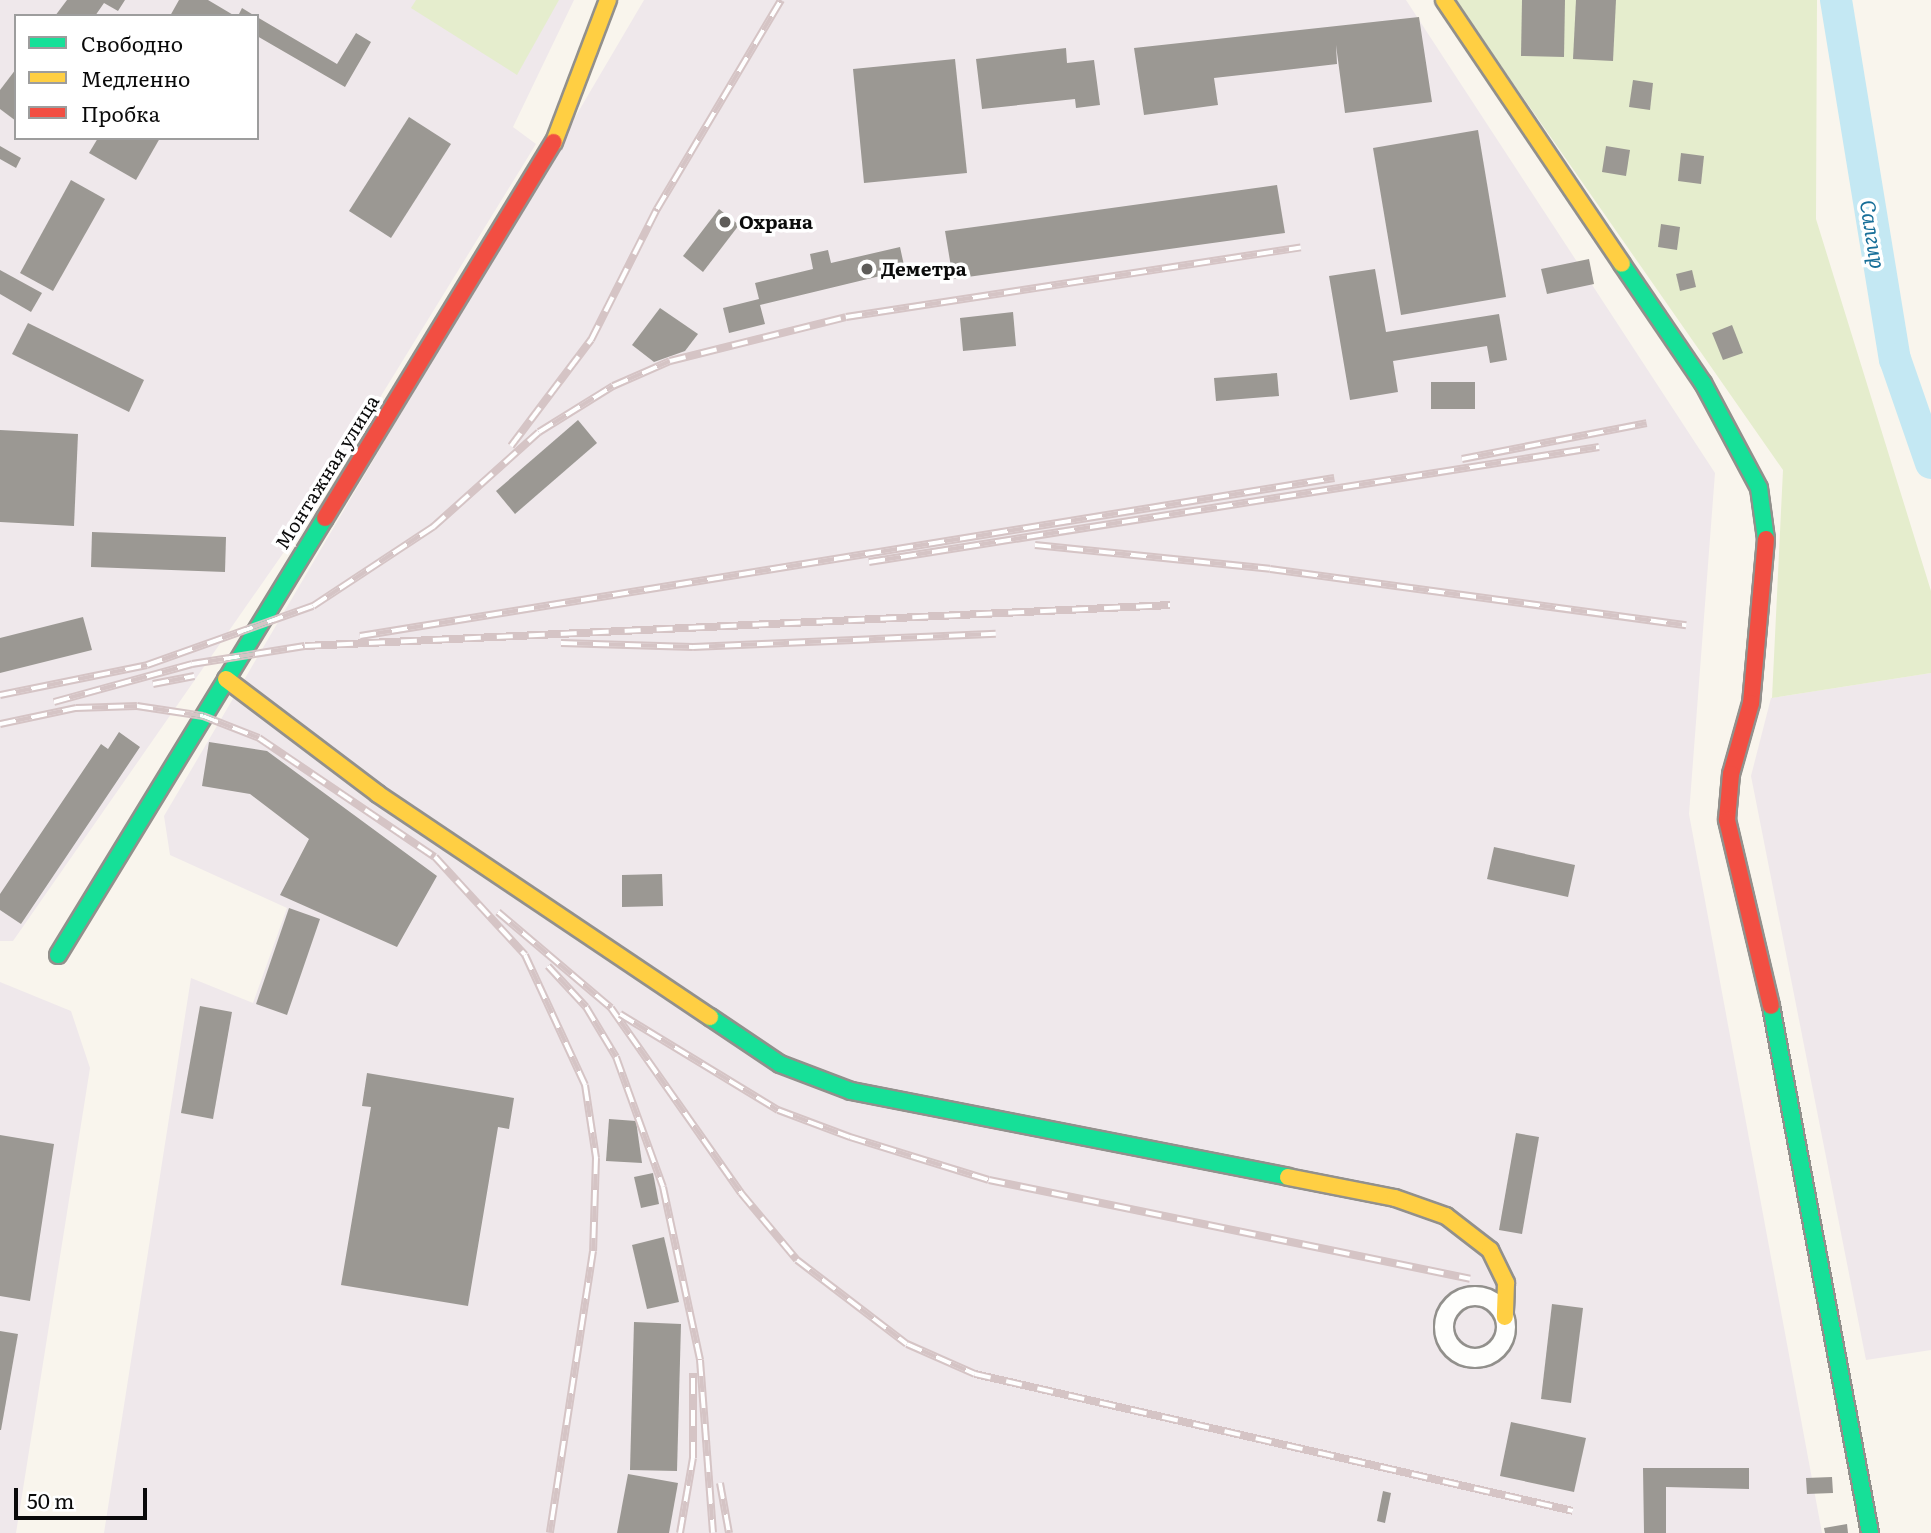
<!DOCTYPE html>
<html>
<head>
<meta charset="utf-8">
<style>
  body { margin:0 }
  #map { position:relative; width:1931px; height:1533px; overflow:hidden; background:#f9f5ed; font-family:Literata,serif }
  div>[style] { position:absolute }
  [style*='--x'] { left:calc(var(--x)*1px); top:calc(var(--y)*1px); width:calc(var(--w)*1px); rotate:calc(var(--a)*1deg) }
  .industrial>* { inset:0; background:#efe8eb }
  .green>* { inset:0; background:#e5edcd }
  .river>* { height:32px; margin:-16px; padding:0 16px; transform-origin:16px; border-radius:16px; background:#c4e8f3 }
  .building>* { inset:0; background:#9b9893 }
  .roads { filter:drop-shadow(2px 0 #92908c) drop-shadow(-2px 0 #92908c) drop-shadow(0 2px #92908c) drop-shadow(0 -2px #92908c) }
  .street>* { height:18px; margin:-9px; padding:0 9px; transform-origin:9px; border-radius:9px; background:#fefefc }
  .street>.ring { margin:-9px; padding:0; box-sizing:content-box; background:none; border:18px solid #fefefc; border-radius:50% }
  .fast>* { height:16px; margin:-8px; padding:0 8px; transform-origin:8px; border-radius:8px; background:#16e098 }
  .slow>* { height:16px; margin:-8px; padding:0 8px; transform-origin:8px; border-radius:8px; background:#ffcf43 }
  .jam>* { height:16px; margin:-8px; padding:0 8px; transform-origin:8px; border-radius:8px; background:#f24e42 }
  .rail>* { height:8px; margin-top:-4px; transform-origin:0; background:repeating-linear-gradient(90deg,#fff 0 16px,#d5c4c5 0 32px); box-sizing:border-box; border-block:2px solid #d5c4c5 }
  .dots>* { width:19px; height:19px; translate:-50% -50%; box-sizing:border-box; border:4px solid #fff; border-radius:50% }
  span { translate:-50% -50%; white-space:nowrap; text-align:center; line-height:1.15; -webkit-text-stroke:7px #fff; paint-order:stroke }
  .poi-label { font-size:19px; color:#0a0a0a; font-weight:700 }
  .left { translate:0 -50%; text-align:left }
  .street-label { font-size:19px; color:#0a0a0a }
  .water-label { font-size:21px; color:#166e98; font-style:italic }
  .legend { position:absolute; left:14px; top:14px; width:245px; height:126px; box-sizing:border-box; background:#fff; border:2px solid #9d9d9d; margin:0; padding:9px 12px; list-style:none; font-size:21px; color:#0a0a0a }
  .legend li { display:flex; align-items:center; gap:14px; height:35px }
  .legend b { width:35px; border:2px solid #9d9d9d }
  .scale { position:absolute; left:14px; top:1488px; width:133px; height:32px; box-sizing:border-box; border:4px solid #0a0a0a; border-top:0; padding-left:9px; font-size:21px; line-height:24px; white-space:nowrap; color:#0a0a0a; -webkit-text-stroke:5px #fff; paint-order:stroke }
</style>
</head>
<body>
<div id="map">
  <div class="industrial">
    <i style="clip-path:polygon(evenodd,0 0,574px 0,513px 127px,536px 144px,293px 539px,13px 941px,0 941px,0 0,16px 16px,257px 16px,257px 138px,16px 138px,16px 16px)"></i>
    <i style="clip-path:polygon(644px 0,1406px 0,1715px 473px,1689px 814px,1822px 1533px,104px 1533px,191px 978px,253px 1003px,287px 908px,170px 855px,164px 816px)"></i>
    <i style="clip-path:polygon(1931px 673px,1931px 1350px,1866px 1360px,1751px 776px,1771px 698px)"></i>
    <i style="clip-path:polygon(0 982px,71px 1011px,90px 1068px,16px 1533px,0 1533px)"></i>
  </div>
  <div class="green">
    <i style="clip-path:polygon(416px 0,559px 0,517px 75px,411px 8px)"></i>
    <i style="clip-path:polygon(1455px 0,1817px 0,1816px 219px,1931px 591px,1931px 673px,1772px 698px,1783px 470px)"></i>
  </div>
  <div class="river">
    <i style="--x:1836;--y:0;--w:364;--a:80.7"></i>
    <i style="--x:1895;--y:359;--w:110;--a:70.9"></i>
  </div>
  <div class="building">
    <i style="clip-path:polygon(67px 0,125px 0,118px 11px,104px 3px,95px 16px,55px 16px)"></i>
    <i style="clip-path:polygon(179px 0,208px 0,235px 16px,170px 16px)"></i>
    <i style="clip-path:polygon(1522px 0,1565px 0,1564px 57px,1521px 56px)"></i>
    <i style="clip-path:polygon(1576px 0,1616px 0,1613px 61px,1573px 59px)"></i>
    <i style="clip-path:polygon(242px 8px,255px 16px,238px 16px)"></i>
    <i style="clip-path:polygon(257px 17px,337px 64px,356px 33px,371px 42px,345px 87px,257px 36px)"></i>
    <i style="clip-path:polygon(1419px 17px,1432px 102px,1345px 113px,1336px 45px,1337px 64px,1214px 78px,1218px 105px,1144px 115px,1134px 48px)"></i>
    <i style="clip-path:polygon(1066px 48px,1067px 63px,1094px 60px,1100px 105px,1076px 108px,1075px 99px,982px 109px,976px 59px)"></i>
    <i style="clip-path:polygon(955px 59px,967px 173px,864px 183px,853px 69px)"></i>
    <i style="clip-path:polygon(16px 69px,16px 121px,0 109px,0 90px)"></i>
    <i style="clip-path:polygon(1633px 80px,1653px 83px,1650px 110px,1629px 107px)"></i>
    <i style="clip-path:polygon(409px 117px,451px 144px,391px 238px,349px 211px)"></i>
    <i style="clip-path:polygon(1478px 130px,1506px 297px,1401px 315px,1373px 148px)"></i>
    <i style="clip-path:polygon(98px 138px,160px 138px,136px 180px,89px 153px)"></i>
    <i style="clip-path:polygon(0 146px,21px 158px,16px 168px,0 159px)"></i>
    <i style="clip-path:polygon(1606px 146px,1630px 150px,1626px 176px,1602px 172px)"></i>
    <i style="clip-path:polygon(1681px 153px,1704px 156px,1701px 184px,1678px 181px)"></i>
    <i style="clip-path:polygon(71px 180px,105px 199px,53px 291px,20px 273px)"></i>
    <i style="clip-path:polygon(1277px 185px,1285px 233px,953px 279px,945px 231px)"></i>
    <i style="clip-path:polygon(719px 209px,739px 225px,703px 272px,683px 256px)"></i>
    <i style="clip-path:polygon(1661px 224px,1680px 227px,1677px 250px,1658px 247px)"></i>
    <i style="clip-path:polygon(900px 247px,905px 270px,760px 305px,765px 324px,729px 333px,723px 308px,759px 299px,755px 283px,813px 269px,810px 254px,828px 250px,831px 263px)"></i>
    <i style="clip-path:polygon(1589px 259px,1594px 284px,1547px 294px,1541px 269px)"></i>
    <i style="clip-path:polygon(1375px 269px,1386px 332px,1499px 314px,1507px 360px,1490px 363px,1487px 346px,1393px 361px,1398px 392px,1350px 400px,1329px 276px)"></i>
    <i style="clip-path:polygon(0 270px,42px 293px,31px 312px,0 294px)"></i>
    <i style="clip-path:polygon(1692px 270px,1696px 287px,1680px 291px,1676px 274px)"></i>
    <i style="clip-path:polygon(660px 308px,698px 334px,685px 351px,654px 362px,632px 345px)"></i>
    <i style="clip-path:polygon(1013px 312px,1016px 346px,963px 351px,960px 318px)"></i>
    <i style="clip-path:polygon(28px 323px,144px 380px,129px 412px,12px 354px)"></i>
    <i style="clip-path:polygon(1732px 325px,1743px 353px,1723px 360px,1712px 333px)"></i>
    <i style="clip-path:polygon(1277px 373px,1279px 396px,1216px 401px,1214px 378px)"></i>
    <i style="clip-path:polygon(1431px 382px,1475px 382px,1475px 409px,1431px 409px)"></i>
    <i style="clip-path:polygon(578px 420px,597px 443px,515px 514px,496px 491px)"></i>
    <i style="clip-path:polygon(0 430px,78px 434px,74px 526px,0 522px)"></i>
    <i style="clip-path:polygon(92px 532px,226px 537px,225px 572px,91px 567px)"></i>
    <i style="clip-path:polygon(83px 617px,92px 650px,0 673px,0 638px)"></i>
    <i style="clip-path:polygon(119px 732px,140px 747px,21px 924px,0 910px,0 894px,101px 744px,108px 749px)"></i>
    <i style="clip-path:polygon(209px 742px,267px 751px,437px 876px,397px 947px,280px 895px,309px 839px,250px 794px,202px 786px)"></i>
    <i style="clip-path:polygon(1494px 847px,1575px 865px,1568px 897px,1487px 879px)"></i>
    <i style="clip-path:polygon(662px 874px,663px 906px,622px 907px,622px 875px)"></i>
    <i style="clip-path:polygon(289px 908px,320px 919px,287px 1015px,256px 1004px)"></i>
    <i style="clip-path:polygon(200px 1006px,232px 1012px,213px 1119px,181px 1113px)"></i>
    <i style="clip-path:polygon(367px 1073px,514px 1098px,509px 1129px,498px 1127px,468px 1306px,341px 1285px,371px 1107px,362px 1106px)"></i>
    <i style="clip-path:polygon(609px 1119px,636px 1121px,642px 1163px,606px 1161px)"></i>
    <i style="clip-path:polygon(1516px 1133px,1539px 1137px,1522px 1234px,1499px 1230px)"></i>
    <i style="clip-path:polygon(0 1135px,54px 1144px,30px 1301px,0 1296px)"></i>
    <i style="clip-path:polygon(653px 1173px,659px 1204px,641px 1208px,634px 1177px)"></i>
    <i style="clip-path:polygon(664px 1237px,679px 1302px,647px 1309px,632px 1245px)"></i>
    <i style="clip-path:polygon(1552px 1304px,1583px 1308px,1571px 1403px,1541px 1399px)"></i>
    <i style="clip-path:polygon(634px 1322px,681px 1324px,677px 1471px,630px 1470px)"></i>
    <i style="clip-path:polygon(0 1331px,18px 1334px,1px 1430px,0 1430px)"></i>
    <i style="clip-path:polygon(1511px 1422px,1586px 1438px,1574px 1492px,1500px 1476px)"></i>
    <i style="clip-path:polygon(1643px 1468px,1749px 1468px,1749px 1489px,1666px 1487px,1666px 1533px,1644px 1533px)"></i>
    <i style="clip-path:polygon(628px 1474px,678px 1483px,669px 1533px,617px 1533px)"></i>
    <i style="clip-path:polygon(1832px 1477px,1833px 1493px,1807px 1494px,1806px 1478px)"></i>
    <i style="clip-path:polygon(1383px 1491px,1391px 1493px,1385px 1523px,1377px 1521px)"></i>
    <i style="clip-path:polygon(1847px 1524px,1848px 1533px,1825px 1533px,1824px 1528px)"></i>
  </div>
  <div class="roads">
    <div class="street">
      <i class="ring" style="left:1444px;top:1296px;width:44px;height:44px"></i>
    </div>
    <div class="fast">
      <i style="--x:1622;--y:264;--w:144;--a:55.8"></i>
      <i style="--x:1703;--y:383;--w:119;--a:61.9"></i>
      <i style="--x:1759;--y:488;--w:51;--a:82.2"></i>
      <i style="--x:58;--y:955;--w:512;--a:-58.58"></i>
      <i style="--x:1771;--y:1006;--w:536;--a:79.36"></i>
      <i style="--x:710;--y:1017;--w:84;--a:33.9"></i>
      <i style="--x:780;--y:1064;--w:76;--a:20.8"></i>
      <i style="--x:851;--y:1091;--w:445;--a:11.1"></i>
    </div>
    <div class="slow">
      <i style="--x:1444;--y:0;--w:318;--a:56"></i>
      <i style="--x:554;--y:142;--w:152;--a:-69.2"></i>
      <i style="--x:226;--y:679;--w:191;--a:37.1"></i>
      <i style="--x:378;--y:794;--w:400;--a:33.9"></i>
      <i style="--x:1288;--y:1177;--w:109;--a:11.1"></i>
      <i style="--x:1395;--y:1198;--w:54;--a:19.4"></i>
      <i style="--x:1446;--y:1216;--w:56;--a:37.7"></i>
      <i style="--x:1490;--y:1250;--w:37;--a:64"></i>
      <i style="--x:1506;--y:1283;--w:34;--a:92"></i>
    </div>
    <div class="jam">
      <i style="--x:325;--y:518;--w:440;--a:-58.7"></i>
      <i style="--x:1766;--y:539;--w:165;--a:95.2"></i>
      <i style="--x:1751;--y:703;--w:74;--a:105.7"></i>
      <i style="--x:1731;--y:774;--w:46;--a:95"></i>
      <i style="--x:1727;--y:820;--w:191;--a:76.7"></i>
    </div>
  </div>
  <div class="rail">
    <i style="--x:511;--y:446;--w:133;--a:-53"></i>
    <i style="--x:591;--y:340;--w:147;--a:-63.3"></i>
    <i style="--x:657;--y:209;--w:243;--a:-59.3"></i>
    <i style="--x:1462;--y:459;--w:188;--a:-11"></i>
    <i style="--x:1035;--y:545;--w:236;--a:5.8"></i>
    <i style="--x:1270;--y:569;--w:420;--a:7.7"></i>
    <i style="--x:869;--y:562;--w:739;--a:-8.95"></i>
    <i style="--x:360;--y:636;--w:987;--a:-9.21"></i>
    <i style="--x:561;--y:643;--w:132;--a:1.7"></i>
    <i style="--x:693;--y:647;--w:303;--a:-2.5"></i>
    <i style="--x:153;--y:684;--w:42;--a:-11"></i>
    <i style="--x:0;--y:695;--w:150;--a:-11.5"></i>
    <i style="--x:147;--y:665;--w:176;--a:-19.6"></i>
    <i style="--x:313;--y:606;--w:144;--a:-33.4"></i>
    <i style="--x:433;--y:527;--w:142;--a:-41.9"></i>
    <i style="--x:539;--y:432;--w:87;--a:-31.9"></i>
    <i style="--x:613;--y:386;--w:62;--a:-23.7"></i>
    <i style="--x:670;--y:361;--w:181;--a:-14"></i>
    <i style="--x:846;--y:317;--w:460;--a:-8.7"></i>
    <i style="--x:54;--y:702;--w:143;--a:-15.4"></i>
    <i style="--x:192;--y:664;--w:114;--a:-9.1"></i>
    <i style="--x:305;--y:646;--w:866;--a:-2.71"></i>
    <i style="--x:0;--y:724;--w:78;--a:-11.9"></i>
    <i style="--x:76;--y:708;--w:61;--a:-1.9"></i>
    <i style="--x:137;--y:706;--w:67;--a:8.6"></i>
    <i style="--x:203;--y:716;--w:60;--a:21.4"></i>
    <i style="--x:259;--y:738;--w:212;--a:34.1"></i>
    <i style="--x:435;--y:857;--w:133;--a:47.4"></i>
    <i style="--x:525;--y:955;--w:143;--a:65.2"></i>
    <i style="--x:585;--y:1085;--w:74;--a:81.4"></i>
    <i style="--x:596;--y:1158;--w:93;--a:91.8"></i>
    <i style="--x:593;--y:1251;--w:285;--a:98.7"></i>
    <i style="--x:498;--y:912;--w:148;--a:40.3"></i>
    <i style="--x:611;--y:1008;--w:226;--a:54.9"></i>
    <i style="--x:741;--y:1193;--w:87;--a:50.1"></i>
    <i style="--x:797;--y:1260;--w:138;--a:37.4"></i>
    <i style="--x:907;--y:1344;--w:74;--a:23.8"></i>
    <i style="--x:975;--y:1374;--w:613;--a:12.9"></i>
    <i style="--x:548;--y:966;--w:56;--a:47.2"></i>
    <i style="--x:586;--y:1007;--w:58;--a:59"></i>
    <i style="--x:616;--y:1057;--w:138;--a:70.1"></i>
    <i style="--x:663;--y:1187;--w:177;--a:77.9"></i>
    <i style="--x:700;--y:1360;--w:173;--a:85.7"></i>
    <i style="--x:620;--y:1014;--w:185;--a:31.3"></i>
    <i style="--x:778;--y:1110;--w:77;--a:20.6"></i>
    <i style="--x:850;--y:1137;--w:145;--a:17.2"></i>
    <i style="--x:989;--y:1180;--w:491;--a:11.6"></i>
    <i style="--x:720;--y:1483;--w:51;--a:79.8"></i>
    <i style="--x:680;--y:1533;--w:76;--a:-80.2"></i>
    <i style="--x:693;--y:1458;--w:85;--a:-90"></i>
  </div>
  <div class="dots">
    <i style="left:725px;top:222px;background:#5e5c59"></i>
    <i style="left:867px;top:269px;background:#5e5c59"></i>
  </div>
  <div class="poi-label">
    <span class="left" style="left:739px;top:222px">Охрана</span>
    <span class="left" style="left:881px;top:269px">Деметра</span>
  </div>
  <div class="street-label">
    <span style="left:327px;top:472px;rotate:-58deg">Монтажная улица</span>
  </div>
  <div class="water-label">
    <span style="left:1874px;top:234px;rotate:81deg">Салгир</span>
  </div>
  <ul class="legend">
  <li><b style="height:9px;background:#16e098"></b>Свободно</li>
  <li><b style="height:9px;background:#ffcf43"></b>Медленно</li>
  <li><b style="height:9px;background:#f24e42"></b>Пробка</li>
  </ul>
  <div class="scale">50 m</div>
</div>
</body>
</html>
